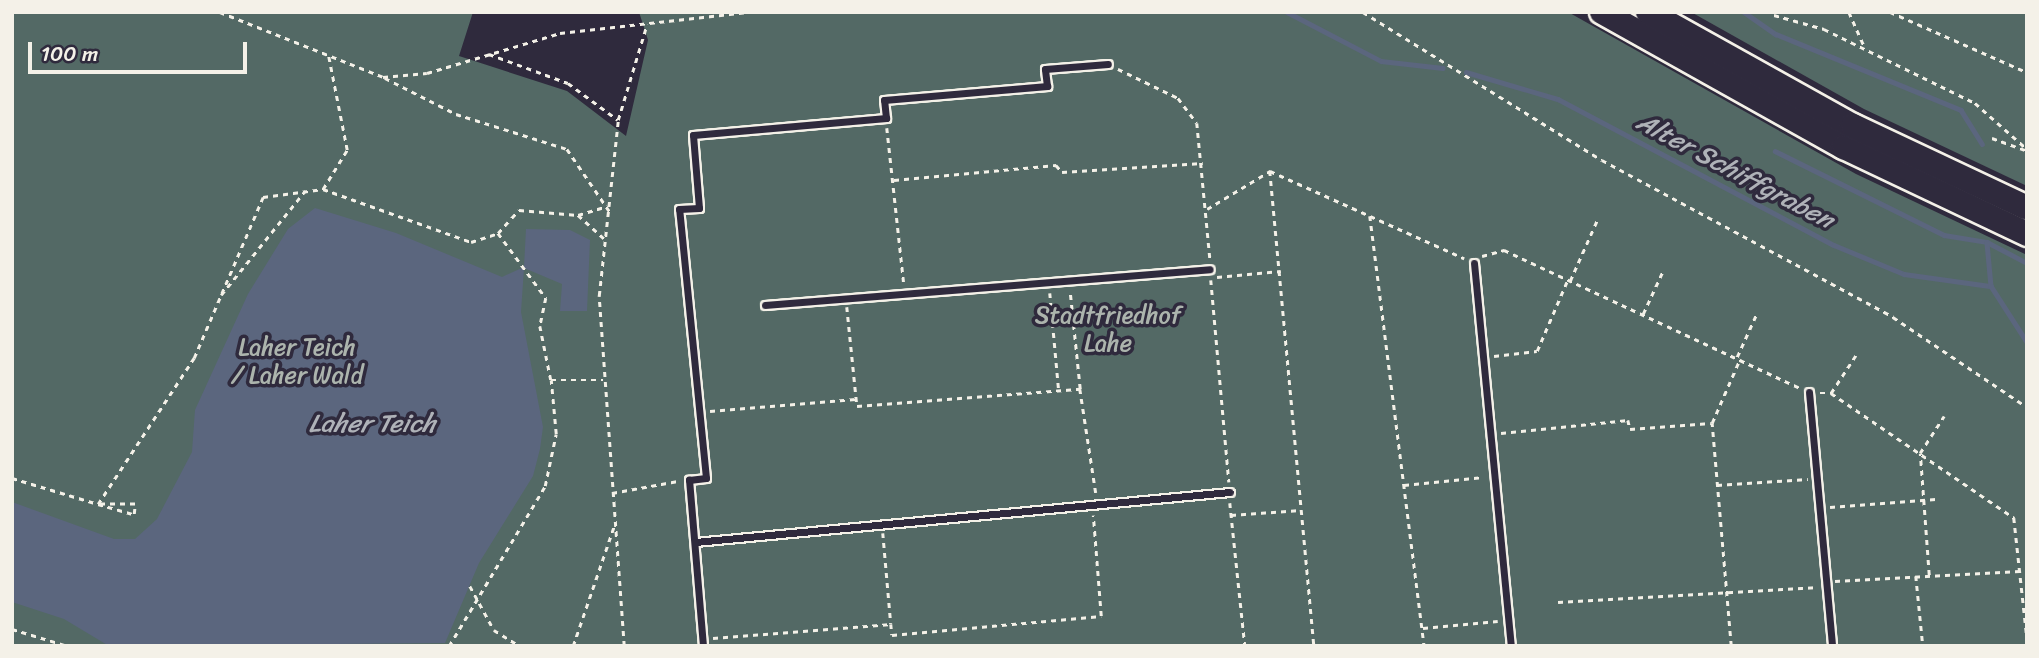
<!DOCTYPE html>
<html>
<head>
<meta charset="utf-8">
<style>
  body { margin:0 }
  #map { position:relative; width:2039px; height:658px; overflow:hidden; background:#2f2a3d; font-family:Sriracha,sans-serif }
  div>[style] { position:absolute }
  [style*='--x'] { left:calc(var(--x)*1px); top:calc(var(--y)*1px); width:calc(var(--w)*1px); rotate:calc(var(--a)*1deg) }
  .green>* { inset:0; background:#536965 }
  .water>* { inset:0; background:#5b667e }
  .stream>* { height:4.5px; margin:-2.25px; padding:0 2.25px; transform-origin:2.25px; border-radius:2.25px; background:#5b667e }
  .path>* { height:2.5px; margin-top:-1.25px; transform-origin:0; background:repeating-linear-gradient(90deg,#f4f1e8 0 5px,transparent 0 10px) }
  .roads { filter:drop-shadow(2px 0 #f4f1e8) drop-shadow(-2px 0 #f4f1e8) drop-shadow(0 2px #f4f1e8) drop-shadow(0 -2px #f4f1e8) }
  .service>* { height:7px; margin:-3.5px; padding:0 3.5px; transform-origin:3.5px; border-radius:3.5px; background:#2f2a3d }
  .motorway>* { height:24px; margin:-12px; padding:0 12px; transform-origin:12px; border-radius:12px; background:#2f2a3d }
  span { translate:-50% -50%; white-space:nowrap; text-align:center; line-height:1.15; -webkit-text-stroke:7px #2f2a3d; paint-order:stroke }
  .park-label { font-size:24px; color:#acb4ad }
  .water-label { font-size:26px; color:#afb2b8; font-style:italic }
  .frame { position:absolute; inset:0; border:14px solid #f4f1e8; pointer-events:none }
  .scale { position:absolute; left:28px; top:42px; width:219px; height:32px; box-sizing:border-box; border:4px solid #f4f1e8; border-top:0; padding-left:9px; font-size:21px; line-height:24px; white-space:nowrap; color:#f4f1e8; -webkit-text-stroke:5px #2f2a3d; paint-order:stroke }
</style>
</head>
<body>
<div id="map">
  <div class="green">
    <i style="clip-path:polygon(12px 12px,473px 12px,459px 56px,567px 91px,626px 136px,648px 40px,639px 12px,1568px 12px,1856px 174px,2027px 255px,2027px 646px,12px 646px)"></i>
    <i style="clip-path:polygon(1691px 12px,2027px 12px,2027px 186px,1864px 109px)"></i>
  </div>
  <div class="water">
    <i style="clip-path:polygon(315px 208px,396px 233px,502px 277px,524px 267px,526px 229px,570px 230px,590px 240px,587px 311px,560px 311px,562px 284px,524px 268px,521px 312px,543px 427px,540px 449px,533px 476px,479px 563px,445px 643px,109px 646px,64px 619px,12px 602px,12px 502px,114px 539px,135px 539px,157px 519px,192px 452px,195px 410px,248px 294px,288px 229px)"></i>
  </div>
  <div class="stream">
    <i style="--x:1287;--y:12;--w:106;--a:27.5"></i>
    <i style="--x:1381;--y:61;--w:62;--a:6.4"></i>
    <i style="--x:1744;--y:12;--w:39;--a:35"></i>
    <i style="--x:1776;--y:34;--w:200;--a:22.3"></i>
    <i style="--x:1961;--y:110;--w:40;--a:58"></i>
    <i style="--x:1466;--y:72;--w:96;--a:16.4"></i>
    <i style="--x:1558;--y:99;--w:312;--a:27.9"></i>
    <i style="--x:1834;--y:245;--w:76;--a:22.5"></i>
    <i style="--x:1904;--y:274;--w:88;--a:7.9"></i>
    <i style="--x:1775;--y:151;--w:189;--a:26.4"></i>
    <i style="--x:1944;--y:235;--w:44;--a:9.2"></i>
    <i style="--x:1987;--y:242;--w:45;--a:27.7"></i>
    <i style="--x:1987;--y:243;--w:43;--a:84.7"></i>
    <i style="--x:1991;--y:286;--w:67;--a:57.3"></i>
  </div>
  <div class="path">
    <i style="--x:220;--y:12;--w:175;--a:21.7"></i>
    <i style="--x:383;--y:77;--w:44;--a:-5.2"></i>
    <i style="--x:427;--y:73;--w:139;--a:-16.7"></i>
    <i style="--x:560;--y:33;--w:189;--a:-6.4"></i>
    <i style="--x:1363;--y:12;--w:281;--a:31.8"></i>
    <i style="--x:1602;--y:160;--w:331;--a:28.3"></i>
    <i style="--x:1893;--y:317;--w:161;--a:33.9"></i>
    <i style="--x:1849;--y:12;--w:39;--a:66"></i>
    <i style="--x:1890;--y:12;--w:150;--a:23.7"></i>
    <i style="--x:1774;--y:15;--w:52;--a:15.6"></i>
    <i style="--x:1824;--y:29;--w:168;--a:26.1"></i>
    <i style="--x:1975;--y:103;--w:69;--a:41.5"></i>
    <i style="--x:489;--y:54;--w:84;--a:20.2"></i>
    <i style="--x:568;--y:83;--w:62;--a:36.5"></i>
    <i style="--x:1118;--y:69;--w:67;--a:25.8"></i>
    <i style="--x:1178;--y:98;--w:31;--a:53"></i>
    <i style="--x:1197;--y:123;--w:137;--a:84.5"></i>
    <i style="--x:385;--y:78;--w:80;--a:26.9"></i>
    <i style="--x:456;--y:114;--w:116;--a:17.5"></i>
    <i style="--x:567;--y:149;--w:76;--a:55.7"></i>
    <i style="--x:887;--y:128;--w:158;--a:83.8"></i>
    <i style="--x:1992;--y:138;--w:37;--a:20"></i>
    <i style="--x:1270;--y:171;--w:477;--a:84.7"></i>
    <i style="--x:894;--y:180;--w:163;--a:-5.3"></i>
    <i style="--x:1056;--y:165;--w:9;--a:49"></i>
    <i style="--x:1062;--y:172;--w:141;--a:-3.7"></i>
    <i style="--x:323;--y:189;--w:157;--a:19.7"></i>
    <i style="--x:471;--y:242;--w:28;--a:-18"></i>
    <i style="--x:498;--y:233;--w:31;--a:-48"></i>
    <i style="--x:519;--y:210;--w:59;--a:4.8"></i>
    <i style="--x:578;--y:215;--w:30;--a:-17"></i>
    <i style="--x:1207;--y:209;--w:74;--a:-31.1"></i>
    <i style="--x:1270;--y:171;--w:213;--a:24.2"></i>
    <i style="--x:578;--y:215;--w:38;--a:42"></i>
    <i style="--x:1370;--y:216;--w:433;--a:82.8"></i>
    <i style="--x:498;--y:233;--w:81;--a:53.6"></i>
    <i style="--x:546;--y:298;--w:29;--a:102"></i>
    <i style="--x:540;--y:326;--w:55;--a:78.5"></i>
    <i style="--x:551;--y:380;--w:52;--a:0"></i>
    <i style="--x:1482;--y:256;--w:23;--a:-15"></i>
    <i style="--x:1504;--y:250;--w:327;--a:25"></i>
    <i style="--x:1217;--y:277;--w:64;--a:-5.4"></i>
    <i style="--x:1211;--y:280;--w:203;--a:84.9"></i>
    <i style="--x:1570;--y:281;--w:69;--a:-66"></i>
    <i style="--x:1050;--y:293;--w:98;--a:84.8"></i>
    <i style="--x:221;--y:295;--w:134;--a:-51.1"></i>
    <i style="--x:847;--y:307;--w:100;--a:84.2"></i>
    <i style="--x:857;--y:406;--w:224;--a:-4.4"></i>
    <i style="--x:1080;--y:389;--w:98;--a:-95.9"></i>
    <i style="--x:1643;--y:314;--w:47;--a:-65.1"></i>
    <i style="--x:1494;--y:356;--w:43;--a:-6.6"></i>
    <i style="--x:1537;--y:351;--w:78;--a:-66.7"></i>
    <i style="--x:1737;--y:357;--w:48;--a:-65.6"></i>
    <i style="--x:1080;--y:389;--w:105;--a:81.3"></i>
    <i style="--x:1820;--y:393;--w:11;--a:0"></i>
    <i style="--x:1831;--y:393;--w:222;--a:34.3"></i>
    <i style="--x:2014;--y:518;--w:121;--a:83.8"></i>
    <i style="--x:1831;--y:393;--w:45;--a:-56.7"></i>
    <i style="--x:710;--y:411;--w:146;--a:-4.7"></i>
    <i style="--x:1501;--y:433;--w:128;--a:-5.8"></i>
    <i style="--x:1628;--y:420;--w:9;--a:77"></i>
    <i style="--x:1630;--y:429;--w:81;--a:-4.2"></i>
    <i style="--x:12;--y:478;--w:90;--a:16.8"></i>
    <i style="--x:98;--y:504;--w:37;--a:16"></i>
    <i style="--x:134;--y:514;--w:10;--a:-84"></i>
    <i style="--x:135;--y:504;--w:37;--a:180"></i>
    <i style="--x:1404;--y:485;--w:80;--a:-5.7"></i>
    <i style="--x:1717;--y:485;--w:91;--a:-3.8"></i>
    <i style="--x:612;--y:493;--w:67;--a:-10.3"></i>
    <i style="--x:1230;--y:503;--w:144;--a:84"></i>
    <i style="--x:98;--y:504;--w:175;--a:-56.7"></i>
    <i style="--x:194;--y:358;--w:175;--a:-66.8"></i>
    <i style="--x:263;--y:197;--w:61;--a:-7.6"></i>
    <i style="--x:323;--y:189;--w:46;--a:-58.4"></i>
    <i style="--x:347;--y:150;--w:98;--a:-101.2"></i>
    <i style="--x:1830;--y:507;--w:106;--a:-4.3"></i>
    <i style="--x:1231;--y:515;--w:70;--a:-4.1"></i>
    <i style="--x:883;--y:533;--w:91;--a:85"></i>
    <i style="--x:1929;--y:575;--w:122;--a:-94.2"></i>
    <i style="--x:1920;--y:453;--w:44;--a:-57"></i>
    <i style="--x:1916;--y:576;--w:70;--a:84.3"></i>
    <i style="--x:1835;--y:581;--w:185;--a:-3.1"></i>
    <i style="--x:470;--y:586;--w:50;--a:61.4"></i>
    <i style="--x:494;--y:630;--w:31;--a:32"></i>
    <i style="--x:1558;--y:602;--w:258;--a:-3.3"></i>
    <i style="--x:1423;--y:628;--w:75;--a:-5.3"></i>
    <i style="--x:12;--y:629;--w:59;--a:16.9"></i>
    <i style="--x:713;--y:638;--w:179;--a:-4.5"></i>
    <i style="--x:891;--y:624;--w:11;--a:85"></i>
    <i style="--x:892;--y:635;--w:210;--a:-5.2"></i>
    <i style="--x:1101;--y:616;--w:101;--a:-94.5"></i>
    <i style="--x:449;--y:646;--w:187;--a:-59"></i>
    <i style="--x:545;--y:486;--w:53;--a:-78.1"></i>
    <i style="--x:556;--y:434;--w:54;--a:-95.3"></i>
    <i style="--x:573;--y:646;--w:130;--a:-71.1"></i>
    <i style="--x:624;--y:646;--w:351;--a:-94.1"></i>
    <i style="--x:599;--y:296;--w:177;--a:-83.8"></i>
    <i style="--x:618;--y:120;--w:100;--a:-73.2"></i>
    <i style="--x:1731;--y:646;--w:224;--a:-94.9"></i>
    <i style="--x:1712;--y:423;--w:70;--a:-66.4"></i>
  </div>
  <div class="roads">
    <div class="service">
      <i style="--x:1474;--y:263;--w:385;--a:84.5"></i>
      <i style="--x:765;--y:305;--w:446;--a:-4.6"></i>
      <i style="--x:1809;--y:392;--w:255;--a:84.8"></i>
      <i style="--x:695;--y:542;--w:537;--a:-5.34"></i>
      <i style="--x:703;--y:646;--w:167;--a:-94.8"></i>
      <i style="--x:689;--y:480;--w:17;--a:-7"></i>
      <i style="--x:706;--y:478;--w:270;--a:-95.7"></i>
      <i style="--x:679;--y:209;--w:20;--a:-3"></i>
      <i style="--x:699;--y:208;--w:73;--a:-94.7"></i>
      <i style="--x:693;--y:135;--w:194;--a:-5"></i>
      <i style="--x:886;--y:118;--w:18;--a:-96"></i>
      <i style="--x:884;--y:100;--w:164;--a:-4.9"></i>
      <i style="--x:1047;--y:86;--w:17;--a:-97"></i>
      <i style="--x:1045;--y:69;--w:63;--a:-4.5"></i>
    </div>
    <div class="motorway">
      <i style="--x:1602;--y:12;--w:277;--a:29.2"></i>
      <i style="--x:1844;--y:147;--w:203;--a:25.4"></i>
      <i style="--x:1648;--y:12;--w:235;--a:29.1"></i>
      <i style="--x:1853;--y:126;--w:192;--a:25.2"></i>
    </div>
  </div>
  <div class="park-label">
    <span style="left:1108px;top:330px">Stadtfriedhof<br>Lahe</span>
    <span style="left:297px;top:362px">Laher Teich<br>/ Laher Wald</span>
  </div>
  <div class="water-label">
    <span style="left:1735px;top:171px;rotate:28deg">Alter Schiffgraben</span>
    <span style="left:372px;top:424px">Laher Teich</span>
  </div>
  <div class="frame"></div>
  <div class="scale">100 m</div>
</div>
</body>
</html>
